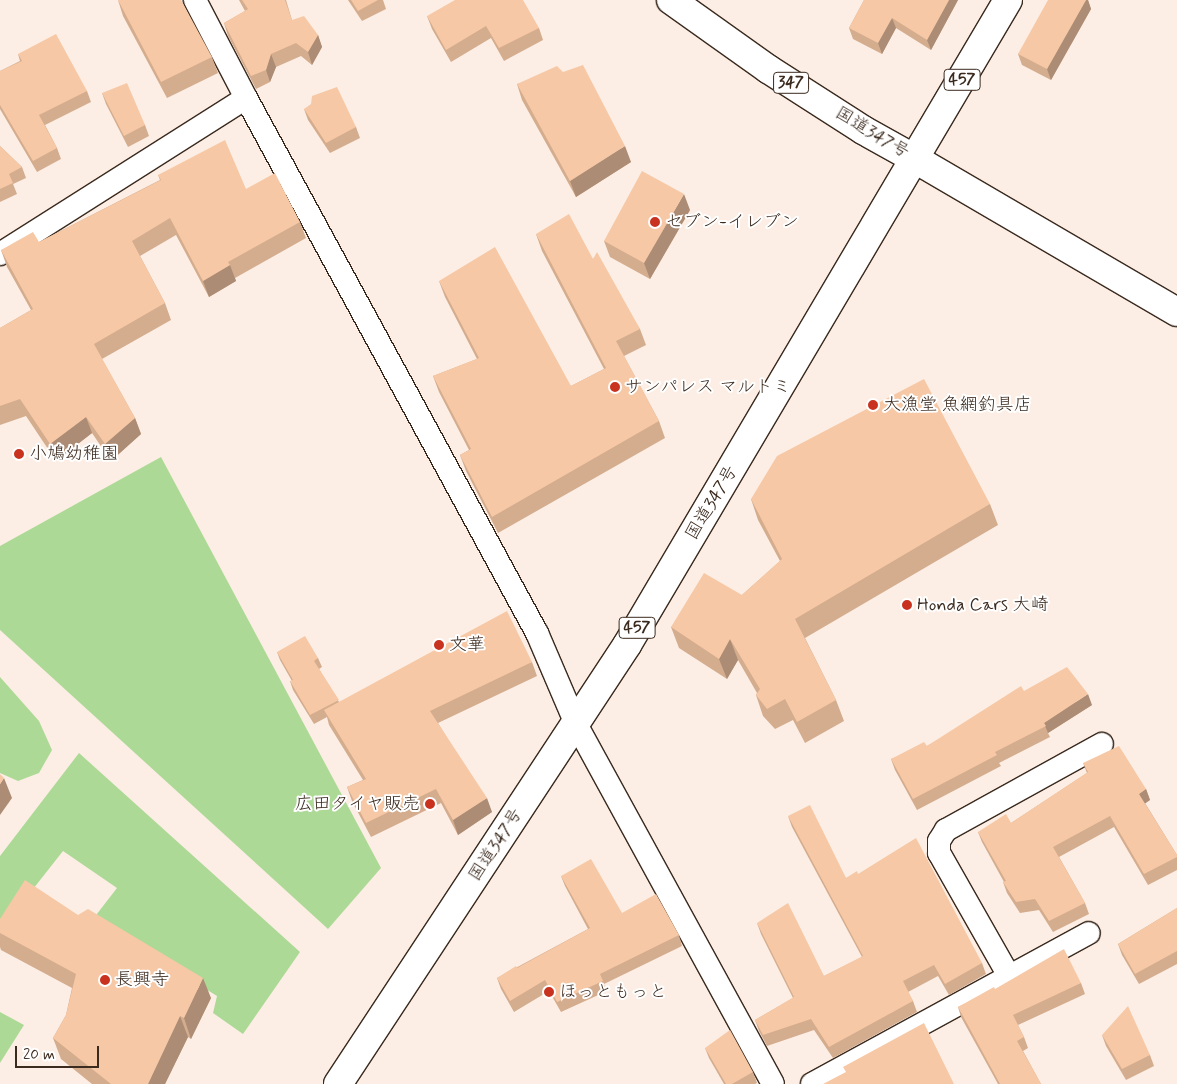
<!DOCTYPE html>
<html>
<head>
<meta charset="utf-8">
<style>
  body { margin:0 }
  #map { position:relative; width:1177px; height:1084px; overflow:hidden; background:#fceee4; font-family:Mynerve,"Klee One",sans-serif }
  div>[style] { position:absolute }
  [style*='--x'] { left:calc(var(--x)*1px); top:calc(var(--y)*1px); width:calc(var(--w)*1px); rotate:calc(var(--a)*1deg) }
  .green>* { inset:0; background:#add997 }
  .roads { filter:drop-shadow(1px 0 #3b2a1e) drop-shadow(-1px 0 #3b2a1e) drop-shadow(0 1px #3b2a1e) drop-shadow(0 -1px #3b2a1e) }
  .minor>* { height:22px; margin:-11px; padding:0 11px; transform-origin:11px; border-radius:11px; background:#fff }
  .tertiary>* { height:28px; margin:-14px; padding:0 14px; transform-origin:14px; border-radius:14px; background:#fff }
  .trunk>* { height:28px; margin:-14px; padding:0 14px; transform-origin:14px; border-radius:14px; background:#fff }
  .wall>* { inset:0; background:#d4ac8e }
  .shaded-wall>* { inset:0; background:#ac8c74 }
  .building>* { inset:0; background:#f6c8a5 }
  .dots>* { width:14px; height:14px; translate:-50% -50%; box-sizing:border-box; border:2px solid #fff; border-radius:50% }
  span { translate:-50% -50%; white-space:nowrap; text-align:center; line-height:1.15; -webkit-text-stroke:4px #fff; paint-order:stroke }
  .shield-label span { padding:1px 4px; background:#fff; border:1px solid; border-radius:4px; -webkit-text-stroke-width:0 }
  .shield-label { font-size:16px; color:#3b2a1e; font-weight:700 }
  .street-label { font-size:18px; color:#3b2a1e }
  .poi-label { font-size:18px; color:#3b2a1e }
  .left { translate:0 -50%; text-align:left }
  .right { translate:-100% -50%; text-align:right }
  .scale { position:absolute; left:15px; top:1046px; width:84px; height:22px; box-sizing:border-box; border:2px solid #3b2a1e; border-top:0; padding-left:6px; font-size:15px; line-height:18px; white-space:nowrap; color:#3b2a1e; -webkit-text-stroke:4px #fff; paint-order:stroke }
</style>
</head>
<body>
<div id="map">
  <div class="green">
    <i style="clip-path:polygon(161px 457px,381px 868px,328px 929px,0 630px,0 546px)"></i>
    <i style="clip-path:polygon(0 677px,39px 721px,52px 750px,39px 773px,18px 781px,0 773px)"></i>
    <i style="clip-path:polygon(79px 753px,300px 952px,243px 1034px,213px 1013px,217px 996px,93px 919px,117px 888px,63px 851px,0 931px,0 856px)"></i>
    <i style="clip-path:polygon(0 1012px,24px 1025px,0 1063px)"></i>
  </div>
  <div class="roads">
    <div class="minor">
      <i style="--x:195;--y:0;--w:110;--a:62.5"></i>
      <i style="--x:246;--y:98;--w:609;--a:61.46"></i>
      <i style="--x:537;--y:633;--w:99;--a:66.8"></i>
      <i style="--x:576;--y:724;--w:410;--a:61.3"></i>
      <i style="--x:0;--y:254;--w:291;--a:-32.4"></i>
      <i style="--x:1009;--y:976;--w:142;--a:-119.6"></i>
      <i style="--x:939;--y:853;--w:12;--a:-90"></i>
      <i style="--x:939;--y:841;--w:13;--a:-58"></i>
      <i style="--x:946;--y:830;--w:178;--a:-28.9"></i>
      <i style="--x:812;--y:1084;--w:315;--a:-28.6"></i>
    </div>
    <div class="tertiary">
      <i style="--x:915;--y:159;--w:303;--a:30.3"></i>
    </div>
    <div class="trunk">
      <i style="--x:671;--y:0;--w:119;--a:35.4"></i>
      <i style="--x:768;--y:69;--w:113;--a:32.7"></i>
      <i style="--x:863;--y:130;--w:60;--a:29.1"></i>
      <i style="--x:338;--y:1084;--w:526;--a:-56.64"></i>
      <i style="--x:627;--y:645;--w:749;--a:-59.43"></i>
    </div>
  </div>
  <div class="wall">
    <i style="clip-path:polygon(118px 0,212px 57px,218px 73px,167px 98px,123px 16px)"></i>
    <i style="clip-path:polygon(239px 0,286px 0,292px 20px,318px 35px,322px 47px,312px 65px,301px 56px,276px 67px,270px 82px,256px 89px,228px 36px,224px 23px,245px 11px)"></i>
    <i style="clip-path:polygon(348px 0,383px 0,386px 9px,362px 21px)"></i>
    <i style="clip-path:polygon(864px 0,958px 0,931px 50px,896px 28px,882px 54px,853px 39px,849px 28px)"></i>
    <i style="clip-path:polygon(1086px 0,1088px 0,1091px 9px,1051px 80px,1022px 65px,1018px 54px)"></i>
    <i style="clip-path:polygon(427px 16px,539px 28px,543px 40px,504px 61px,491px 38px,451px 62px,432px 29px)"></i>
    <i style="clip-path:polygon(18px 54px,87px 91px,91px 102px,45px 125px,57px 148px,61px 159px,37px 172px,0 109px,0 71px,20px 61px)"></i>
    <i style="clip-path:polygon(563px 72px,631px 162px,576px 197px,522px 100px,517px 84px)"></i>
    <i style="clip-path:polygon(102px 93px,145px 125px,149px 136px,128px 147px,106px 104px)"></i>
    <i style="clip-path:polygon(304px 109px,356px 127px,360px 138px,330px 153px,308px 120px)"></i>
    <i style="clip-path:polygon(0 146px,22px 167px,26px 178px,13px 184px,17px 194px,0 202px)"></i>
    <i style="clip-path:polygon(158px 175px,246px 189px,300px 222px,306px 238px,235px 278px,236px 281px,209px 297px,176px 235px,140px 256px,165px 303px,171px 320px,102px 359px,135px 418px,141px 434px,111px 461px,92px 433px,56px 461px,26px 416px,0 425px,0 328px,31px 310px,7px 267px,1px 250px,39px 242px,160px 180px)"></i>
    <i style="clip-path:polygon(690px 210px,650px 279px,610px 257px,604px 241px)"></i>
    <i style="clip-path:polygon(536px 234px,593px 259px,640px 329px,646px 345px,624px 356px,659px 421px,665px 438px,498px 533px,466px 471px,460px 455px,469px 450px,439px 392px,433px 376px,477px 359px,445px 297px,439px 281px,571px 386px,604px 369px,542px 251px)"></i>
    <i style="clip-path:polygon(751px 499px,990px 504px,998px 525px,805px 638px,836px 700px,844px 721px,805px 743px,793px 720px,775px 729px,763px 716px,756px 695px,757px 693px,738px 660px,727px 679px,679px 648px,671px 627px,742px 595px,780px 561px,758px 520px)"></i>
    <i style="clip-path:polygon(277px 652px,318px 658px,322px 667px,319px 669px,339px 702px,532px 662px,537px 676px,438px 723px,492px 812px,458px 835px,441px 803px,371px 837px,352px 801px,347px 787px,363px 780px,329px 725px,327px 717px,314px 724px,293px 690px,290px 681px,292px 681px,280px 660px)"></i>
    <i style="clip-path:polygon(1024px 691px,1092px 705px,1048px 733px,1050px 737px,999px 763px,1001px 766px,917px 810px,895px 770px,891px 759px,927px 746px)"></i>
    <i style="clip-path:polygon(1083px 763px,1146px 789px,1150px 800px,1145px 803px,1177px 855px,1177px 870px,1148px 885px,1114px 827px,1059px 857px,1085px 903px,1089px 914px,1053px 932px,1039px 910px,1020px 913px,1007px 893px,1003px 882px,1004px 882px,982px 842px,978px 832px,1011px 823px,1087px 773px)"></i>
    <i style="clip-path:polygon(788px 816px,846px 878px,858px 874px,982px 963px,986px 974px,949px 995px,938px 976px,908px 992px,913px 1001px,917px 1012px,833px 1058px,814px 1030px,767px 1046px,759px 1031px,755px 1020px,793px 998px,761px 934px,757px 923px,824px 976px,862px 957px,792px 827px)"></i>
    <i style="clip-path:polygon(561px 876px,622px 913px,679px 935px,682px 946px,604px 984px,607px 991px,561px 1012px,549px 991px,514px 1012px,501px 989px,497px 978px,588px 929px,565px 886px)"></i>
    <i style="clip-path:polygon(1177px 908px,1177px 964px,1139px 984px,1122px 955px,1118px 944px)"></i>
    <i style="clip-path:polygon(78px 915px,211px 998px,191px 1039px,188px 1037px,165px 1084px,92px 1084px,61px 1059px,53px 1038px,66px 1015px,72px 988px,1px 950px,0 947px,0 919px)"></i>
    <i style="clip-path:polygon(1081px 983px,1085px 994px,1018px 1025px,1024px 1037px,1028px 1048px,1023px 1051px,1041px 1084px,998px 1084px,961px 1017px,958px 1007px,995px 989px)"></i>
    <i style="clip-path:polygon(1102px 1035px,1150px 1055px,1154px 1066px,1126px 1080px,1106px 1046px)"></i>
    <i style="clip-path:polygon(705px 1048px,753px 1072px,757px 1083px,755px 1084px,724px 1084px,709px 1058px)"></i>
  </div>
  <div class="shaded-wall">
    <i style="clip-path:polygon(949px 0,958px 0,931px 50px,927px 40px)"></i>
    <i style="clip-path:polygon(1086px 0,1088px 0,1091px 9px,1051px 80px,1047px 69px)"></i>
    <i style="clip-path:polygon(892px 18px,896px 28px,882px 54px,878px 43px)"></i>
    <i style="clip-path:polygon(318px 35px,322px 47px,312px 65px,308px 52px)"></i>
    <i style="clip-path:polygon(271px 54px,276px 67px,270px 82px,266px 70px)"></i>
    <i style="clip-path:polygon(625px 146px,631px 162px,576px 197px,570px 181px)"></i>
    <i style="clip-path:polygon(684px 194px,690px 210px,650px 279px,644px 263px)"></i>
    <i style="clip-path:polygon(230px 265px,236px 281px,209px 297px,203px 281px)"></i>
    <i style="clip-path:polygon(86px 417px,92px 433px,56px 461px,50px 444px)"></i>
    <i style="clip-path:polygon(135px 418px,141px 434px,111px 461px,105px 444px)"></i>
    <i style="clip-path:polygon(730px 639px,738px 660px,727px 679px,719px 659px)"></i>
    <i style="clip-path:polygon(1088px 694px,1092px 705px,1048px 733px,1044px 723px)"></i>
    <i style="clip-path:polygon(4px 778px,12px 798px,0 815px,0 784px)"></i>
    <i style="clip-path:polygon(1146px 789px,1150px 800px,1143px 805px,1139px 794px)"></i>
    <i style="clip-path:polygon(487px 798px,492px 812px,458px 835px,453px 820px)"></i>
    <i style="clip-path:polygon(203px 978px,211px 998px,191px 1039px,184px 1018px)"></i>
    <i style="clip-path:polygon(180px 1016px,188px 1037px,165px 1084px,148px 1084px)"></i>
  </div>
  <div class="building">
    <i style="clip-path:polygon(118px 0,181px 0,212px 57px,161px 82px)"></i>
    <i style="clip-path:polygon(242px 0,285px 0,292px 20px,304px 16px,318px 35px,308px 52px,296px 43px,271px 54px,266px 70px,251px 76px,224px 23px,248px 9px)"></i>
    <i style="clip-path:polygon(351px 0,378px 0,358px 11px)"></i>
    <i style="clip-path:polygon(455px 0,523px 0,539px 28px,499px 48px,486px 26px,446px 50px,427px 16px)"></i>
    <i style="clip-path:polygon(864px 0,949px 0,927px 40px,892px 18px,878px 43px,849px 28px)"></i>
    <i style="clip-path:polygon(1048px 0,1086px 0,1047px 69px,1018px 54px)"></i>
    <i style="clip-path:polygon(56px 34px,87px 91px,39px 115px,57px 148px,33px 161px,0 105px,0 71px,22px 61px,18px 54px)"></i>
    <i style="clip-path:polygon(583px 65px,625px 146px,570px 181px,517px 84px,557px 66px,563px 72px)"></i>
    <i style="clip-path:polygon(127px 83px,145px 125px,124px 136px,102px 93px)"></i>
    <i style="clip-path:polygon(337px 87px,356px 127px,326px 143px,304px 109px,311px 104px,312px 96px)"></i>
    <i style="clip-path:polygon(225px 140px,246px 189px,275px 173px,300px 222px,228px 262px,230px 265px,203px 281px,170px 218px,132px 241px,165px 303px,94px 344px,135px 418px,105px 444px,86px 417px,50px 444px,20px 399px,0 406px,0 328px,33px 309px,1px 250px,33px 232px,39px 242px,161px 180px,158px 175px)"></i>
    <i style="clip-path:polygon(0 146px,22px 167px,9px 174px,13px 183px,0 189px)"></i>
    <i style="clip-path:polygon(642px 171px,684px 194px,644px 263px,604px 241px)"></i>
    <i style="clip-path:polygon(569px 214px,593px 259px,597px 252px,640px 329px,616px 341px,659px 421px,492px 517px,460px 455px,471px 449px,433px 376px,479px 358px,439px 281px,495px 247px,571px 386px,606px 368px,536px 234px)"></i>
    <i style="clip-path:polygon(924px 379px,990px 504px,795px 619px,836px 700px,797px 722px,785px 699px,767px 709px,756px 695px,760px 689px,730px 639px,719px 659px,671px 627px,704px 573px,742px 595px,782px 559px,751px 499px,777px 456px)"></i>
    <i style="clip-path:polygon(507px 611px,532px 662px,430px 711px,487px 798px,453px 820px,436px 789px,366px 823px,347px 787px,366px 779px,324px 710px)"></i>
    <i style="clip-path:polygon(305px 636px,318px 658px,314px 661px,339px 700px,310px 715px,290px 681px,293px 680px,277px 652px)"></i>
    <i style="clip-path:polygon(1067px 667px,1088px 694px,1044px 723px,1046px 726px,995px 752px,997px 755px,913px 799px,891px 759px,924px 742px,927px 746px,1021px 686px,1024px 691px)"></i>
    <i style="clip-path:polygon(1119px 746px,1146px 789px,1139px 794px,1177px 855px,1177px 857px,1144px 874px,1110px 816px,1053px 847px,1085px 903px,1049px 921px,1035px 899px,1016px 902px,1003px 882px,1006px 881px,978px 832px,1006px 814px,1011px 823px,1088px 772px,1083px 763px)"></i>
    <i style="clip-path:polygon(0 774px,4px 778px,0 784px)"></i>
    <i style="clip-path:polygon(810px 805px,846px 878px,857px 871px,858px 874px,916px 838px,982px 963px,945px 984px,934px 965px,903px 981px,913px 1001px,829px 1047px,811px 1019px,763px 1035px,755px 1020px,794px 997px,757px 923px,788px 903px,824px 976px,863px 956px,788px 816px)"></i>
    <i style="clip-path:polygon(591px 859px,622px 913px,656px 894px,679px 935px,600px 974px,603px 981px,557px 1002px,545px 980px,510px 1001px,497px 978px,516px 966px,517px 968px,590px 928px,561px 876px)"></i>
    <i style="clip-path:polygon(25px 880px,78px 915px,88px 909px,203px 978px,184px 1018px,180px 1016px,148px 1084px,111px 1084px,53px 1038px,66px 1015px,76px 974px,0 933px,0 919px)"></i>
    <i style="clip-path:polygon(1177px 908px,1177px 951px,1135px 974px,1118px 944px)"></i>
    <i style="clip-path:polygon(1064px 949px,1081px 983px,1013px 1015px,1024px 1037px,1017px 1041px,1041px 1084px,1000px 1084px,958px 1007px,994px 987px,995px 989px)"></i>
    <i style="clip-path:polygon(1128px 1006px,1150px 1055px,1122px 1069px,1102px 1035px)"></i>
    <i style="clip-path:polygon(924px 1023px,954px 1084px,823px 1084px,846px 1072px,843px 1067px)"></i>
    <i style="clip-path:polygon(730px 1030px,753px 1072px,732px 1084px,726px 1084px,705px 1048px)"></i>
  </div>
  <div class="dots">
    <i style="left:655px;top:222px;background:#c8321e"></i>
    <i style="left:615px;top:387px;background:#c8321e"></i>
    <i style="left:873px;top:405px;background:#c8321e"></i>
    <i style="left:19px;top:454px;background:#c8321e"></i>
    <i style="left:907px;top:605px;background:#c8321e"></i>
    <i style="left:439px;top:645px;background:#c8321e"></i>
    <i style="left:430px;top:804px;background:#c8321e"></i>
    <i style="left:105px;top:980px;background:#c8321e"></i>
    <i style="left:549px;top:992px;background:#c8321e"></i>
  </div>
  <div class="shield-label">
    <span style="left:962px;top:80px">457</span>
    <span style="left:791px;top:83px">347</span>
    <span style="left:637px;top:628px">457</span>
  </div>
  <div class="street-label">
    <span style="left:872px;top:133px;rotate:31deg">国道347号</span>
    <span style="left:712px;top:503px;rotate:-59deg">国道347号</span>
    <span style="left:496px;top:845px;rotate:-57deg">国道347号</span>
  </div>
  <div class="poi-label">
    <span class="left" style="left:665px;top:222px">セブン-イレブン</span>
    <span class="left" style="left:625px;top:387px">サンパレス マルトミ</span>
    <span class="left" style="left:883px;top:405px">大漁堂 魚網釣具店</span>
    <span class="left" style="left:29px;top:454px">小鳩幼稚園</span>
    <span class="left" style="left:917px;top:605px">Honda Cars 大崎</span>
    <span class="left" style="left:449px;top:645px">文華</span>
    <span class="right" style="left:420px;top:804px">広田タイヤ販売</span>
    <span class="left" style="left:115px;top:980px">長興寺</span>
    <span class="left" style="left:559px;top:992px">ほっともっと</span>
  </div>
  <div class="scale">20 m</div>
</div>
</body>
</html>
